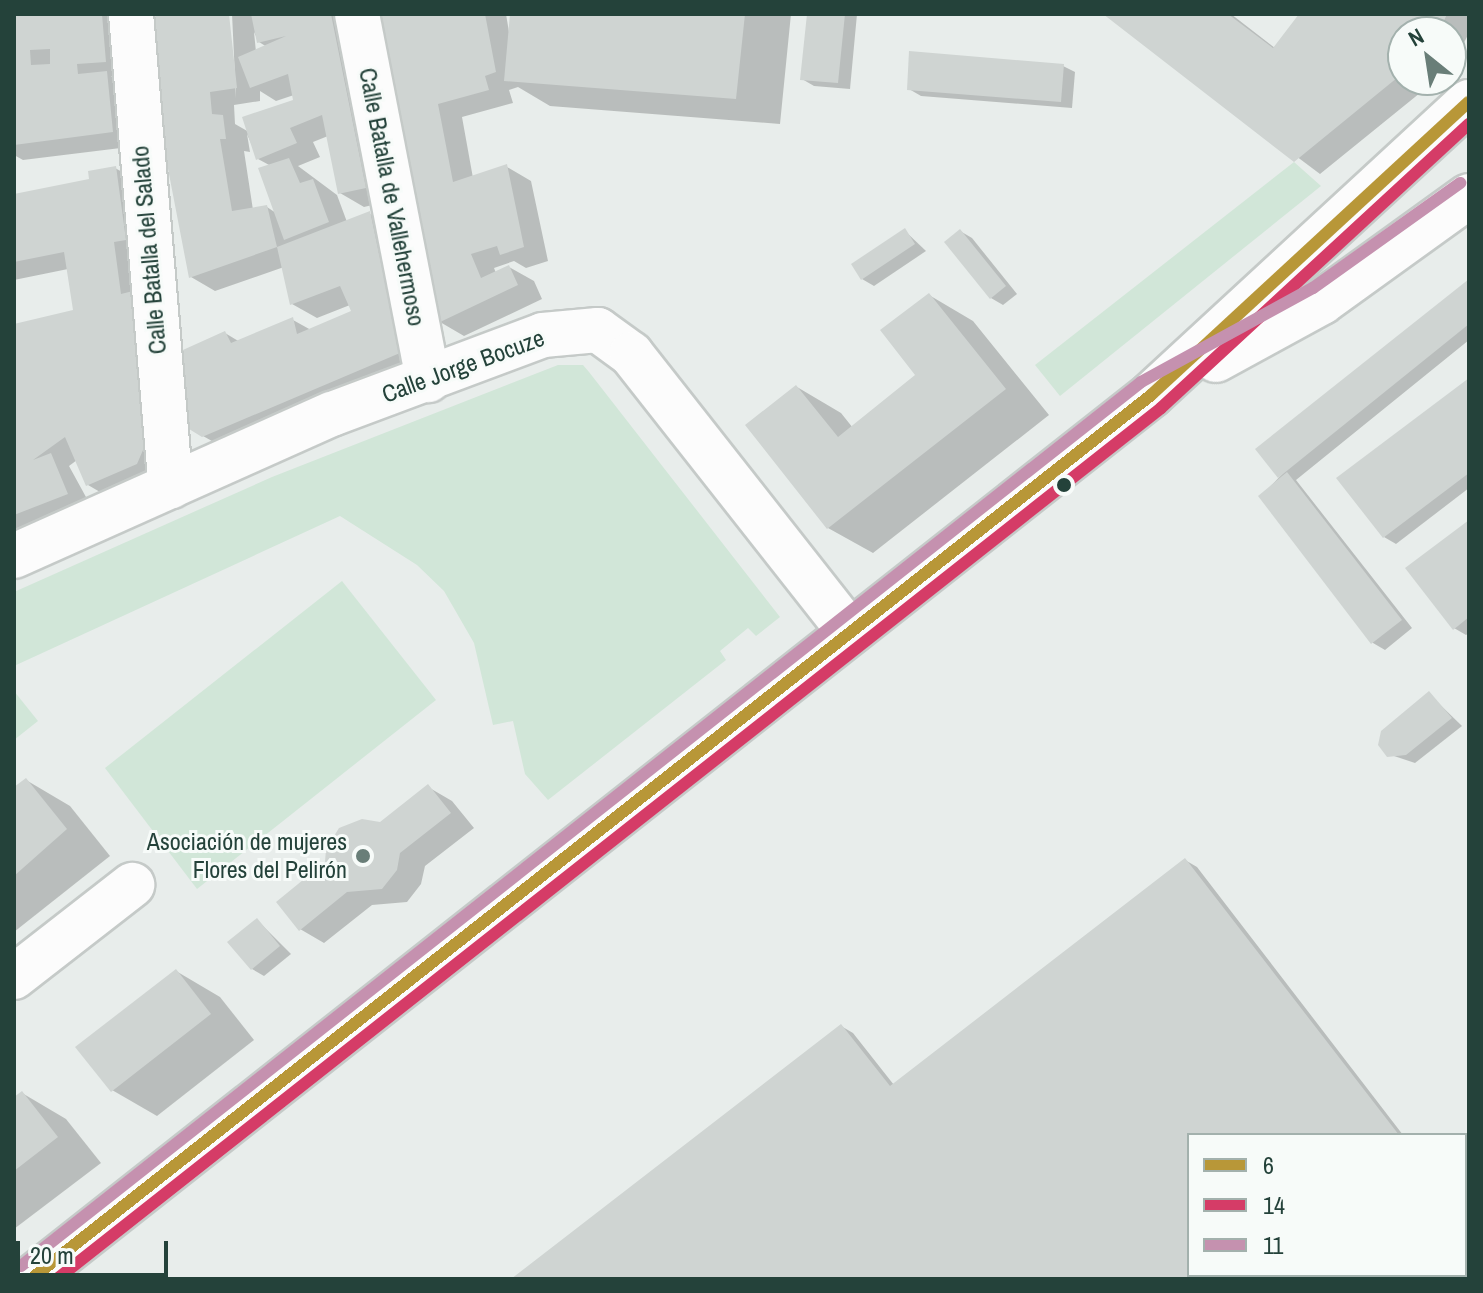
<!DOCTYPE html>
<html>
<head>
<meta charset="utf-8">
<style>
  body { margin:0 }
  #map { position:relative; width:1483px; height:1293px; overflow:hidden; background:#e8edeb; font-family:"Archivo Narrow",sans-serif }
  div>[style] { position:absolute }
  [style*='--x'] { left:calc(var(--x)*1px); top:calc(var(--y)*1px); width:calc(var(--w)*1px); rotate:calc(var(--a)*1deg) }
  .green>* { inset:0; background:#d1e6d8 }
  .shadow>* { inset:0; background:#0003 }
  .building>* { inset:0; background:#cfd4d2 }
  .roads { filter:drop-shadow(2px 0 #c5cac8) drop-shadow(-2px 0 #c5cac8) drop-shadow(0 2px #c5cac8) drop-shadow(0 -2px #c5cac8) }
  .street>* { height:44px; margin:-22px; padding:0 22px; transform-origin:22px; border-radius:22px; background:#fcfcfc }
  .secondary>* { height:44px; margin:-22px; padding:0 22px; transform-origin:22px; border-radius:22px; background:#fcfcfc }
  .bus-1>* { height:12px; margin:-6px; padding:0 6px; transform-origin:6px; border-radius:6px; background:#b89738 }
  .bus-2>* { height:12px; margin:-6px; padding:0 6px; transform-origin:6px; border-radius:6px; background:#d53c67 }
  .bus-3>* { height:12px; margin:-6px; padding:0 6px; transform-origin:6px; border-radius:6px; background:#c591af }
  .dots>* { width:22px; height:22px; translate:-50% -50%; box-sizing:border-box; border:4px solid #f7fbf9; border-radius:50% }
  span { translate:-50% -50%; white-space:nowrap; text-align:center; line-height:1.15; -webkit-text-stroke:6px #f7fbf9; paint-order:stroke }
  .street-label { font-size:24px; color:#24423a }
  .poi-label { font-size:24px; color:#24423a }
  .right { translate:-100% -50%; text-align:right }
  .frame { position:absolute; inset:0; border:16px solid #24423a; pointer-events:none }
  .legend { position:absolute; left:1187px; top:1133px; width:280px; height:144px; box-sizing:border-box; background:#f7fbf9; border:2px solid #a3b1ad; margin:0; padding:10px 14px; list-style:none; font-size:24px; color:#24423a }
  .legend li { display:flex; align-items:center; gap:16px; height:40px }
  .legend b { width:40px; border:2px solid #a3b1ad }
  .north { position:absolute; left:1387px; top:16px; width:80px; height:80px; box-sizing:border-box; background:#f7fbf9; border:2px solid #a3b1ad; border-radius:50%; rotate:330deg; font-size:22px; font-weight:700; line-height:32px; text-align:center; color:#24423a }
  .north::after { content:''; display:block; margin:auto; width:28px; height:36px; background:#697e78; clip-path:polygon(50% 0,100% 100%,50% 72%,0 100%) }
  .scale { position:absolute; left:16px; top:1241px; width:152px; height:36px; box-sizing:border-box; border:4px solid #24423a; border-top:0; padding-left:10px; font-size:24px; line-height:28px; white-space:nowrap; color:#24423a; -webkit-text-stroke:6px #f7fbf9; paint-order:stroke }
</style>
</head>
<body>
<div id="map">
  <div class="green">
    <i style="clip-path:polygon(1294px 162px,1321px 186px,1060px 396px,1035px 365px)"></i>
    <i style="clip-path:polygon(558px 365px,583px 365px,589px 372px,780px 617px,756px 636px,748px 628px,720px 651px,726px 660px,548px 800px,525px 774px,513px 721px,493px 725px,474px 643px,444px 591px,417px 565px,340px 516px,14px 666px,14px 592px,272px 477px)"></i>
    <i style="clip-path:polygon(342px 581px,436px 700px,197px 889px,105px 768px)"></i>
    <i style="clip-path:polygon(14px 691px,38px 721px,14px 740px)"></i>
  </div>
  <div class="shadow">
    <i style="clip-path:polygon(14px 14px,113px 14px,130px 75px,111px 76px,131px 88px,137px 146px,23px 160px,14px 155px)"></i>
    <i style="clip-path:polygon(evenodd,158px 14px,228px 14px,236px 98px,232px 14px,360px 14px,389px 201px,364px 207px,340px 193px,328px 136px,313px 142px,320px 157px,298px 166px,337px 195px,347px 222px,370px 214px,394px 228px,424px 367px,228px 450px,203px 436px,225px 333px,240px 342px,293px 320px,311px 330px,353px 312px,350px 305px,317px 318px,292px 304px,284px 267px,215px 291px,191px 277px,158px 14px,254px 32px,259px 42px,267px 47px,256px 52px,254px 32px,158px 14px,260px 91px,276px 101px,294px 95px,295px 101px,249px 132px,235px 124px,234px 105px,260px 101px,260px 91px,158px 14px,247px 134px,258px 159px,271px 166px,276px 213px,267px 207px,253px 210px,244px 151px,250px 152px,247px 134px)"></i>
    <i style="clip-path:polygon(380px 14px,506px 14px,509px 32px,512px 14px,791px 14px,780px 124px,550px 106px,518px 87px,509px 90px,513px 103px,462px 117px,473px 178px,507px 167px,531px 181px,548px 261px,526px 268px,514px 261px,494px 268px,496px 273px,509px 267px,534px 281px,542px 299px,464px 336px,440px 322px)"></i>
    <i style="clip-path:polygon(809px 14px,857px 14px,850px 89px,814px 86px,802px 79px)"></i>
    <i style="clip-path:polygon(1107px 14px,1231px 14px,1275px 48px,1301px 14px,1469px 14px,1469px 33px,1451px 68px,1451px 32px,1403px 32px,1403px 80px,1436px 80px,1320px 174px)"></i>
    <i style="clip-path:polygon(1063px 66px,1075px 72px,1072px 108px,921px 96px,909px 89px)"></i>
    <i style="clip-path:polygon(115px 168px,151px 188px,161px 478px,112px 499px,88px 485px,77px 460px,69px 466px,92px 508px,14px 541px,14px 326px,75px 311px,68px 269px,14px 280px,14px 196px,92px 181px)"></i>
    <i style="clip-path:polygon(905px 231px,926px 251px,874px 286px,862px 279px)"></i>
    <i style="clip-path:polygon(960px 231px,972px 238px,1017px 294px,1003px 305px,991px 298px)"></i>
    <i style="clip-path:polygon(1469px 281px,1469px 340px,1296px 480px,1412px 628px,1385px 650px,1373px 643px,1260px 497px)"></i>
    <i style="clip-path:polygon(929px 295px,973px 321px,1049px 415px,873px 553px,828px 528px,797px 387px,841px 413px,853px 428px,918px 375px)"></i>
    <i style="clip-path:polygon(1469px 380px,1469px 488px,1396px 544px,1384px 537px)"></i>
    <i style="clip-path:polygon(1469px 522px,1469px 633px,1466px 635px,1454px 628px)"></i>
    <i style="clip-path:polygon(1429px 694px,1462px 726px,1415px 763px,1385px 753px)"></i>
    <i style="clip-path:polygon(26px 780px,70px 806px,110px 856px,14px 932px,14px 790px)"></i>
    <i style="clip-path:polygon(428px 787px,452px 801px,474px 828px,425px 866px,421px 884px,407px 902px,372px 905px,324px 943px,300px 929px,380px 824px)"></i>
    <i style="clip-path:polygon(1185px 860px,1197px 867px,1403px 1135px,1189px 1135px,1189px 1275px,1465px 1275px,1465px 1215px,1469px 1279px,515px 1279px,841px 1026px,853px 1033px,894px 1085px)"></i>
    <i style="clip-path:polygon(257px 920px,291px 954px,264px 976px,252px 969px)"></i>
    <i style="clip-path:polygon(176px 971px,220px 997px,254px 1040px,157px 1116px,112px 1090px)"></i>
    <i style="clip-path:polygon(22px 1093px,66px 1119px,101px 1163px,14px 1229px,14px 1099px)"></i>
  </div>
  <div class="building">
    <i style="clip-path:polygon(evenodd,14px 14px,102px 14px,106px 62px,77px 64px,78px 74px,107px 71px,113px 132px,14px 145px,14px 14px,50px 49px,50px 64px,31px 65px,30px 50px,50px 49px)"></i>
    <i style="clip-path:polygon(155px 14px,229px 14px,237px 88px,210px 92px,212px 114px,223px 115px,226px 139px,220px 139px,232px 211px,267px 205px,277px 247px,189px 278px,164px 148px)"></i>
    <i style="clip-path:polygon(251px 14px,331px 14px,366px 188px,338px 194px,322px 115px,290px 128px,297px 143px,256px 160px,242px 117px,293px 100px,288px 74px,250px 88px,238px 57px,286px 36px,257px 43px)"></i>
    <i style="clip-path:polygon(378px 14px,485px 14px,496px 72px,485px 76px,489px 90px,438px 104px,453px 182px,507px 164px,524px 247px,500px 255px,497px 246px,471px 254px,481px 278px,509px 265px,518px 285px,438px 323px)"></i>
    <i style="clip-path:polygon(510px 14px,745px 14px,736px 99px,504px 81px)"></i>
    <i style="clip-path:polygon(807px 14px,845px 14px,838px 83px,800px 80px)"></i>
    <i style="clip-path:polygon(1103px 14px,1228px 14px,1273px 48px,1299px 14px,1447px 14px,1439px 32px,1403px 32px,1403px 73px,1294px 162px)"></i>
    <i style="clip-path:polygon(909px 51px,1064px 64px,1061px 102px,907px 90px)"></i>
    <i style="clip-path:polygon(289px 158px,300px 183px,313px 179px,329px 222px,284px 240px,258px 168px)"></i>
    <i style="clip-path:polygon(116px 166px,126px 240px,114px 242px,121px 294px,133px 291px,149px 436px,137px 464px,86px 486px,65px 437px,33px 460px,51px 453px,68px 494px,14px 515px,14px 324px,73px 310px,64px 252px,14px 262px,14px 194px,89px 179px,88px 171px)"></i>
    <i style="clip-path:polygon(370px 211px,400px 353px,202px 437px,181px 424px,174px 354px,225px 331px,231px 343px,293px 317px,297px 334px,351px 311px,340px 286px,290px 305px,277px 247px)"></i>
    <i style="clip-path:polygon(905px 228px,915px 244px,861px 280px,851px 264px)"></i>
    <i style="clip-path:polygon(960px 229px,1006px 286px,990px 299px,944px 242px)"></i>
    <i style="clip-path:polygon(1469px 279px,1469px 324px,1278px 478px,1255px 449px)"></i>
    <i style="clip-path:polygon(929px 293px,1006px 389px,827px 529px,745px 425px,796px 385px,838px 437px,915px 375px,880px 330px)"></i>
    <i style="clip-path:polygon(1469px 378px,1469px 473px,1383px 538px,1336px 478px)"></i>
    <i style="clip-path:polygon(1287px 472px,1402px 620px,1371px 644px,1258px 496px)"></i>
    <i style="clip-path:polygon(1469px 520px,1469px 617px,1453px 630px,1405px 568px)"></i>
    <i style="clip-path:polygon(1429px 691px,1452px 718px,1406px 755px,1387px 757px,1378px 745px,1381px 731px)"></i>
    <i style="clip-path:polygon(26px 778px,67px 829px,14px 876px,14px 787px)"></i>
    <i style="clip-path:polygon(428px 784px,451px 813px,400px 853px,397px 870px,382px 889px,347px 892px,299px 931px,276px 902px,325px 862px,326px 849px,339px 828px,362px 819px,380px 822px)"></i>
    <i style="clip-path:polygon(1185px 858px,1399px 1135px,1189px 1135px,1189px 1275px,1465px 1275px,1465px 1221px,1469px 1279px,511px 1279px,841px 1024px,890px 1086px)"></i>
    <i style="clip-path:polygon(257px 918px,280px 946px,251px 970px,227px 942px)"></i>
    <i style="clip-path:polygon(176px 969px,211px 1014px,111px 1092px,75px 1047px)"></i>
    <i style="clip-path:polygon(22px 1091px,58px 1137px,14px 1171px,14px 1097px)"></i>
  </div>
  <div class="roads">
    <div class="street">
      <i style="--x:131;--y:14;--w:474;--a:85.2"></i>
      <i style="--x:357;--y:14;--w:373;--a:79"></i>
      <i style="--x:14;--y:556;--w:348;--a:-24.1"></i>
      <i style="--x:332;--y:414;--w:225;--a:-20.5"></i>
      <i style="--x:543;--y:335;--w:55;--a:-5.2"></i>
      <i style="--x:598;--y:330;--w:41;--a:36"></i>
      <i style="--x:631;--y:354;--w:354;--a:51.8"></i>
      <i style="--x:14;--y:977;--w:150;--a:-37.9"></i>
    </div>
    <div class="secondary">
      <i style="--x:1216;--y:360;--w:121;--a:-28.7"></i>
      <i style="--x:1322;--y:302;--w:181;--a:-35.8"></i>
      <i style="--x:31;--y:1279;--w:1427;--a:-38.28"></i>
      <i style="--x:1151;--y:395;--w:432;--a:-42.7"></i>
    </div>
  </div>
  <div class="bus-1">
    <i style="--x:31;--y:1279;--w:1427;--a:-38.28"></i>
    <i style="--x:1151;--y:395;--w:432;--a:-42.7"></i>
  </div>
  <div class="bus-2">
    <i style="--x:57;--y:1279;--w:1406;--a:-38.27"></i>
    <i style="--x:1161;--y:408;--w:419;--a:-42.7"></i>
  </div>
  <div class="bus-3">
    <i style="--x:21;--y:1266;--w:1427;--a:-38.28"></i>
    <i style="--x:1141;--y:382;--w:196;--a:-28.7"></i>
    <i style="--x:1313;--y:288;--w:181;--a:-35.5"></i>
  </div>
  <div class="dots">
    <i style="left:1064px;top:485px;background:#24423a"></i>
    <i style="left:363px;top:856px;background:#697e78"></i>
  </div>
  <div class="street-label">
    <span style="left:392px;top:197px;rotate:79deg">Calle Batalla de Vallehermoso</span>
    <span style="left:149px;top:250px;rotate:-95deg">Calle Batalla del Salado</span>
    <span style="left:463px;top:366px;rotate:-20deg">Calle Jorge Bocuze</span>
  </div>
  <div class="poi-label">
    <span class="right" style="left:347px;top:856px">Asociación de mujeres<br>Flores del Pelirón</span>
  </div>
  <div class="frame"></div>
  <ul class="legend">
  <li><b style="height:10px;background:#b89738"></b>6</li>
  <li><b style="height:10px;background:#d53c67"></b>14</li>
  <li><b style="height:10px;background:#c591af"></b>11</li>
  </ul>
  <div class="north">N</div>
  <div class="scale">20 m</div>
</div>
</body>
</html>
